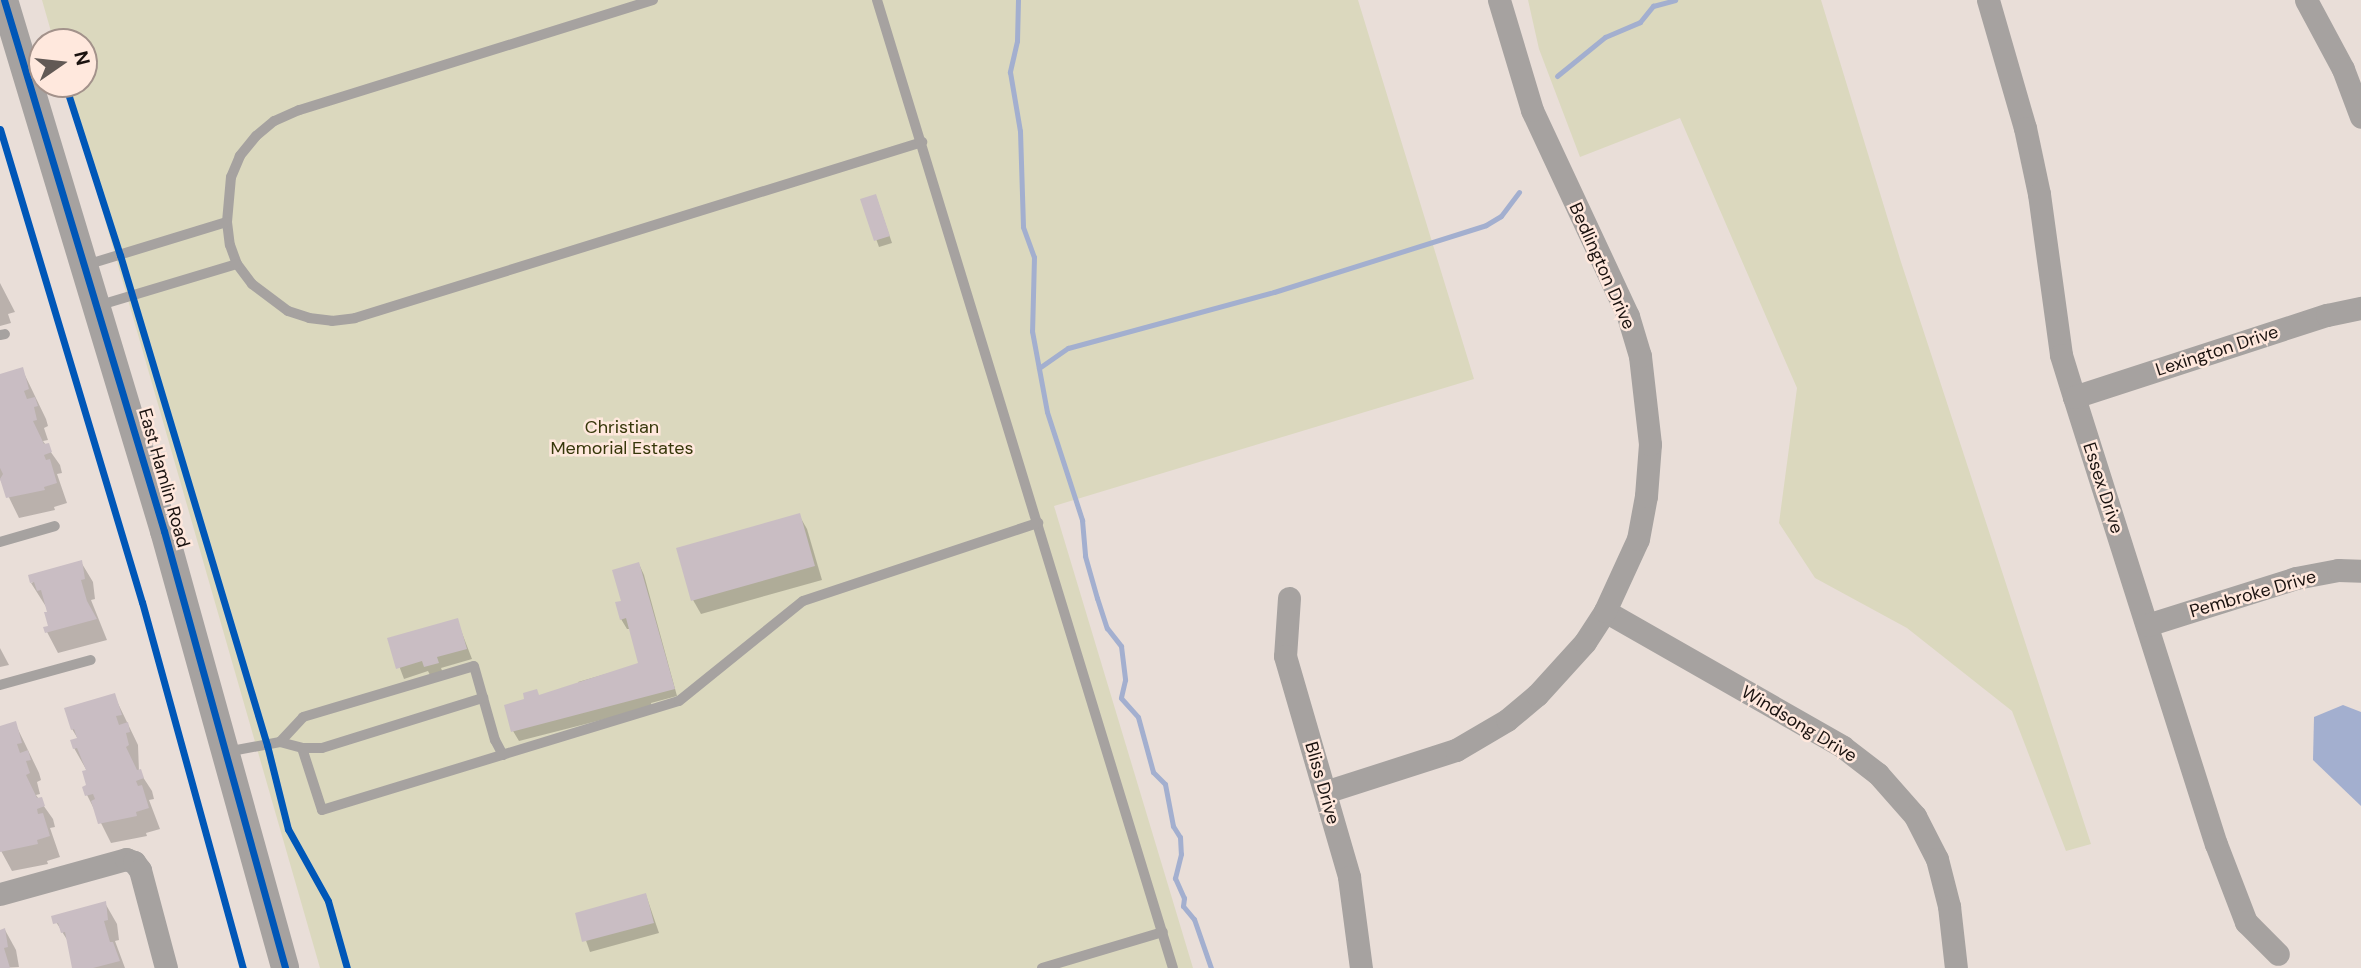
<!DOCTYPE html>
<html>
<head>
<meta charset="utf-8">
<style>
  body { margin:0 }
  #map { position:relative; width:2361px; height:968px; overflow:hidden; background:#e9ded8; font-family:"DM Sans",sans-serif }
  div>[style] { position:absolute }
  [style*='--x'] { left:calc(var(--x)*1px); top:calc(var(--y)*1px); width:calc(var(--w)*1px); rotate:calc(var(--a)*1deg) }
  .green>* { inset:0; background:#dbd8be }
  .water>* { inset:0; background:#a3afcf }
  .shadow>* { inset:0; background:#0003 }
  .stream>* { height:5px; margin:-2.5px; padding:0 2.5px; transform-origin:2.5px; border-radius:2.5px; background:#a3afcf }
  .building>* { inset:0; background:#c9bdc3 }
  .service>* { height:10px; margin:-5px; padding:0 5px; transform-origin:5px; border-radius:5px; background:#a6a2a0 }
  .minor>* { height:23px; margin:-11.5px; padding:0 11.5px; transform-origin:11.5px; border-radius:11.5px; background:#a6a2a0 }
  .tertiary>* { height:28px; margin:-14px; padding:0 14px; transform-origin:14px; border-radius:14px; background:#a6a2a0 }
  .cycleway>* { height:7px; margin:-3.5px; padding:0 3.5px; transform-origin:3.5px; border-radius:3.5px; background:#0057b8 }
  span { translate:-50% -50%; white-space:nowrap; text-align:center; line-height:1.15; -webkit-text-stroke:5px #ffe8dd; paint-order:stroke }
  .street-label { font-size:18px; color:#1a120f }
  .park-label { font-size:18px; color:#36370a }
  .north { position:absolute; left:28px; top:28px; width:70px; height:70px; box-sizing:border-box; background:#ffe8dd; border:2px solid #a3928b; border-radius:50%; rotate:76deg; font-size:19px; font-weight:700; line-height:28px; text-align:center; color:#1a120f }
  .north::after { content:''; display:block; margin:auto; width:24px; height:32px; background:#625955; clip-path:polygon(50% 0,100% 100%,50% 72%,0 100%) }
</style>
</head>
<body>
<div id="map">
  <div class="green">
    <i style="clip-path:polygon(42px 0,1358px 0,1474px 379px,1054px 506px,1193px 968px,320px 968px,66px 84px,84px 84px,84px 42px,54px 42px)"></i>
    <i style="clip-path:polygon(1528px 0,1821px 0,1901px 262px,2091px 844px,2066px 851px,2012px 711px,1907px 628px,1815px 578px,1779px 523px,1797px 388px,1680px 118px,1580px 157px,1539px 49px)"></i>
  </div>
  <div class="water">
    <i style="clip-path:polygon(2343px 705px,2361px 712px,2361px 806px,2313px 760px,2314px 717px)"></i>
  </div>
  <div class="shadow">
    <i style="clip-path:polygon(876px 196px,892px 243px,879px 247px,862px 200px)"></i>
    <i style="clip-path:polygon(0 283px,15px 312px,8px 314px,11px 323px,0 326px)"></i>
    <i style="clip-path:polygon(22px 369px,46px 419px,48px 426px,44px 428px,48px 440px,43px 441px,60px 465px,62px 473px,57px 474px,67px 503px,54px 507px,55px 510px,19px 518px,0 479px,0 376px)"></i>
    <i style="clip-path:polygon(799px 515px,807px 529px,822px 580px,701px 614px,693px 600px)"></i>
    <i style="clip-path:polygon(81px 562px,93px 582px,95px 599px,91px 600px,107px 640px,58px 653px,47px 632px,50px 627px,50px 613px,31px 583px)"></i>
    <i style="clip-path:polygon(639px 564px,644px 575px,677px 696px,651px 703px,652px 707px,519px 741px,513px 731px,580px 685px,578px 682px,637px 665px,641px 672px,630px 629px,627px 629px,621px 619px,623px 602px)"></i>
    <i style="clip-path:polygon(457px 620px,472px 659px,441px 668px,443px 673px,431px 677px,428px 671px,404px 679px,389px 639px)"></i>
    <i style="clip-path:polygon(0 648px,9px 665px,0 667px)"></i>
    <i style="clip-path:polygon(114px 695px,138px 745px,139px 771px,152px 791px,154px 799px,149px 800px,160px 829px,146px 833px,147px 836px,111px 843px,87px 795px,87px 771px,74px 748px,78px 739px,72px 729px)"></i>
    <i style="clip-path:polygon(15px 723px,39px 773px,41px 780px,37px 782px,40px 794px,36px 795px,53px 819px,55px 827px,50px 828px,60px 857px,47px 861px,48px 864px,12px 871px,0 849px,0 728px)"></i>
    <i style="clip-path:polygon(646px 895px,659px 933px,590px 952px,577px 915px)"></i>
    <i style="clip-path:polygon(105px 903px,117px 924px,119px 940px,115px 941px,125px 968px,74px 968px,69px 943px,53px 917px)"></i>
    <i style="clip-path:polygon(5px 930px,16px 950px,19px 967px,0 968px,0 932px)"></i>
  </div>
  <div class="stream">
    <i style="--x:1018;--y:0;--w:41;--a:91.4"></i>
    <i style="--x:1017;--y:41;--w:32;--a:103"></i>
    <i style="--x:1010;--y:72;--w:60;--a:80.4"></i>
    <i style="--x:1020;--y:131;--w:96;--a:88.2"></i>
    <i style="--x:1023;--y:227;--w:32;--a:70"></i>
    <i style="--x:1034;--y:257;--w:74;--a:91.5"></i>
    <i style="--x:1032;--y:331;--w:82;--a:79.5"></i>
    <i style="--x:1047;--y:412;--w:114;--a:72"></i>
    <i style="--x:1082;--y:520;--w:36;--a:85"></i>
    <i style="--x:1085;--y:556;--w:44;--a:74.1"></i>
    <i style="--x:1097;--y:598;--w:32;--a:72"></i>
    <i style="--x:1107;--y:628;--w:23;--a:52"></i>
    <i style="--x:1121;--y:646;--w:34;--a:83"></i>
    <i style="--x:1125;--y:680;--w:18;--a:103"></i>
    <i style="--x:1121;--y:698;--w:25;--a:48"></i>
    <i style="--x:1138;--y:717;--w:57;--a:74.7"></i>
    <i style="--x:1153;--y:772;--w:17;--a:45"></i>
    <i style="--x:1165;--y:784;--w:43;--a:79.2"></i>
    <i style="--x:1173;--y:826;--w:13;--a:58"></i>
    <i style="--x:1180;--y:837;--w:17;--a:87"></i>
    <i style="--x:1181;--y:854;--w:25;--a:104"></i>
    <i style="--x:1175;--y:878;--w:22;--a:66"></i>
    <i style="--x:1184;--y:898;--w:8;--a:97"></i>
    <i style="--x:1183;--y:906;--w:17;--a:50"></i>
    <i style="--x:1194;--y:919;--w:52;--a:70.9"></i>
    <i style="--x:1557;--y:76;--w:62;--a:-39.1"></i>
    <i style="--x:1605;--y:37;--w:38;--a:-23"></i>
    <i style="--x:1640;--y:22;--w:21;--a:-51"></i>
    <i style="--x:1653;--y:6;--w:23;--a:-15"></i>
    <i style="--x:1039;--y:368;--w:35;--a:-35"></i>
    <i style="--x:1068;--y:348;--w:213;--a:-15.2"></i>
    <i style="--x:1274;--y:292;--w:222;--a:-17.5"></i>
    <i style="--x:1486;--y:225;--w:17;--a:-31"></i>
    <i style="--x:1501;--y:216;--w:30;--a:-53"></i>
  </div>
  <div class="building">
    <i style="clip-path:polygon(876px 194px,890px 236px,874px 241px,860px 199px)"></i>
    <i style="clip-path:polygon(23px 367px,29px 389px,24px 391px,27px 399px,35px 397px,38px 406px,34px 407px,37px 420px,33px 421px,44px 444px,49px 443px,52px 452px,44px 455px,46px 460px,50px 459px,57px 483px,44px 487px,45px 490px,6px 498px,0 479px,3px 474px,0 468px,0 374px)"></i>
    <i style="clip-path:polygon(800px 513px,815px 566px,691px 601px,676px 548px)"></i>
    <i style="clip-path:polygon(82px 560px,85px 579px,81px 580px,87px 601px,97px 619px,45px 633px,43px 627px,48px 626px,44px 612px,47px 612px,41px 590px,37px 591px,34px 582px,30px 583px,28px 575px)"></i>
    <i style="clip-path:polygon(639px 562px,675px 689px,511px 732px,504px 705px,524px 699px,523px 693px,537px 689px,539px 695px,638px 663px,626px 618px,620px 620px,615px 602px,621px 601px,612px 570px)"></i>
    <i style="clip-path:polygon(458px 618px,467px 649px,437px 657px,439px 663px,424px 667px,422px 661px,396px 669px,387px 638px)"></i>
    <i style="clip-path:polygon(115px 693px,122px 715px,116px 716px,119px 725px,128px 722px,130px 732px,126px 733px,129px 745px,126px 747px,137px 770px,141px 769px,144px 778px,136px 781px,138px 786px,142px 785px,149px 808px,136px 812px,137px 816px,98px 824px,91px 801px,95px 799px,93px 794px,85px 796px,82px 787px,86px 785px,82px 771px,86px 770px,77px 748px,73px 749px,70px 740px,77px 738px,74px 729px,71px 730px,64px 708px)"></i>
    <i style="clip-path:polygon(16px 721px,22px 743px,17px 744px,20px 753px,28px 750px,31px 760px,26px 761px,30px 773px,26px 775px,37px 798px,42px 797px,45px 806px,37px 809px,38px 814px,43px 813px,50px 836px,37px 840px,38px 844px,0 852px,0 726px)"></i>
    <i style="clip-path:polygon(646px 893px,654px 923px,582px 942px,575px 913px)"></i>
    <i style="clip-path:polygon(106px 901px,108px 920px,104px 921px,110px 942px,113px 942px,120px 961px,93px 968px,72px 968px,65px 932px,61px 933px,58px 923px,53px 924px,51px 916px)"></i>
    <i style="clip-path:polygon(5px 928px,8px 947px,4px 948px,10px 968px,0 968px,0 930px)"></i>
  </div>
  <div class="service">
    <i style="--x:653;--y:0;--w:371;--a:162.7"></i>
    <i style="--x:299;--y:110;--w:27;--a:156"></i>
    <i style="--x:274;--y:121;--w:23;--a:140"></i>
    <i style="--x:256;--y:136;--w:26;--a:129"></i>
    <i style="--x:240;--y:156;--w:23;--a:113"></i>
    <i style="--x:231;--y:177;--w:45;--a:95.1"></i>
    <i style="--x:227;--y:222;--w:23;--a:83"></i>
    <i style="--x:230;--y:245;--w:20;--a:70"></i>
    <i style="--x:237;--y:264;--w:25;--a:53"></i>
    <i style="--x:252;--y:284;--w:45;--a:36.9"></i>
    <i style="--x:288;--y:311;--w:22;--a:18"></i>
    <i style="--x:309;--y:318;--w:23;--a:7"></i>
    <i style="--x:332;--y:321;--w:23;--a:-7"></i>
    <i style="--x:355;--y:318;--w:594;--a:-17.24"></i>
    <i style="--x:877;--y:0;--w:1012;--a:73"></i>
    <i style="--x:86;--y:265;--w:147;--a:-17"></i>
    <i style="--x:97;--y:306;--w:146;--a:-16.7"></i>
    <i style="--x:0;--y:335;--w:5;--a:-11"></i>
    <i style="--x:0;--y:542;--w:57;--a:-16.2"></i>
    <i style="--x:0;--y:685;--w:94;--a:-15.4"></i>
    <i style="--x:280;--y:742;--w:34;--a:-47"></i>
    <i style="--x:303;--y:717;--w:178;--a:-16.6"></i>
    <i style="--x:474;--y:666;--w:77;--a:74.2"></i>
    <i style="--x:495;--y:740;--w:17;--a:62"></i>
    <i style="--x:302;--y:748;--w:65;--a:72.1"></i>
    <i style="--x:322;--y:810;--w:373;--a:-17"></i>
    <i style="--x:679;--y:701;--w:159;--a:-38.9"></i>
    <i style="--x:803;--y:601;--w:248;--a:-18.4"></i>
    <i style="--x:226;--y:752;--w:55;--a:-10.5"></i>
    <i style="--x:280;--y:742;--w:23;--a:15"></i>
    <i style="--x:302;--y:748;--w:20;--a:0"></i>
    <i style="--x:322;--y:748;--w:169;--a:-17.3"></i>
    <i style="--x:1042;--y:968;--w:126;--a:-16.6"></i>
  </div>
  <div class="minor">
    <i style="--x:1988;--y:0;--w:133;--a:73.9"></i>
    <i style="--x:2025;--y:128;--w:67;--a:78"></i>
    <i style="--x:2039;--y:194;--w:162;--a:82.2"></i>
    <i style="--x:2061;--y:355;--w:44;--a:72.8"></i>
    <i style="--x:2074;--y:397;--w:469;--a:72.4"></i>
    <i style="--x:2216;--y:844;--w:84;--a:69"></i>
    <i style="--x:2246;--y:922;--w:45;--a:45"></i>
    <i style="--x:2306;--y:0;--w:78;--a:61.8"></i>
    <i style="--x:2343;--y:69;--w:51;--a:69.4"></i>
    <i style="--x:2074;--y:397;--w:266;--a:-18"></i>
    <i style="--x:2327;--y:315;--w:35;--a:-12"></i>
    <i style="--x:1289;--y:598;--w:58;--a:93.9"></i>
    <i style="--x:1285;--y:656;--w:230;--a:73.8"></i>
    <i style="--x:1349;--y:877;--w:92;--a:82.5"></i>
    <i style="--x:1605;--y:611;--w:274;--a:29.7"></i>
    <i style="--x:1843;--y:747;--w:44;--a:37.6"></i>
    <i style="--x:1878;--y:774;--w:56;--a:48.6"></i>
    <i style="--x:1915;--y:816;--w:48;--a:62.9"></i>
    <i style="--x:1937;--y:859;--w:49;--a:75.7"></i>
    <i style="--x:1949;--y:906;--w:62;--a:83.6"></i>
    <i style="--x:2147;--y:625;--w:156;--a:-17.5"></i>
    <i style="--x:2296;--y:578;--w:43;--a:-10.8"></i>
    <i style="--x:2338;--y:570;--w:23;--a:2"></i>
    <i style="--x:1325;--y:792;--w:138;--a:-17.8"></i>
    <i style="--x:1456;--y:750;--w:59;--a:-30.5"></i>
    <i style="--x:1507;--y:720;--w:39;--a:-40"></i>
    <i style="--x:1537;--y:695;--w:72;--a:-47.8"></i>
    <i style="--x:1585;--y:642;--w:37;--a:-57"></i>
    <i style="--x:1605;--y:611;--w:79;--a:-65.4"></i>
    <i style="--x:1638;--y:539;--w:44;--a:-79.5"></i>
    <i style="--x:1646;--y:496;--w:52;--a:-85.6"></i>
    <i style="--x:1650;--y:444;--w:89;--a:-96.5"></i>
    <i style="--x:1640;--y:356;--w:42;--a:-106.7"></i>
    <i style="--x:1628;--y:316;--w:227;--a:-115"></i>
    <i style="--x:1532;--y:110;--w:115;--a:-106.7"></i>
    <i style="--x:0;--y:894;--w:131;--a:-15.5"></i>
    <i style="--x:126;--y:859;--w:9;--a:21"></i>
    <i style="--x:134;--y:862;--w:10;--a:53"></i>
    <i style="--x:140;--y:870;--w:101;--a:75.1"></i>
  </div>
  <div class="tertiary">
    <i style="--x:4;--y:0;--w:555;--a:73.23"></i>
    <i style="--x:164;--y:531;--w:453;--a:74.5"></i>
  </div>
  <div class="cycleway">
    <i style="--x:4;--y:0;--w:555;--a:73.23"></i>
    <i style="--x:164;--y:531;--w:453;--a:74.5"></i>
    <i style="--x:65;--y:84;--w:180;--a:72.2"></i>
    <i style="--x:120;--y:255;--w:512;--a:73.3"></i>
    <i style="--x:267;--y:745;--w:87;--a:76"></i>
    <i style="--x:288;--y:829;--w:82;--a:60.9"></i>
    <i style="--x:328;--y:901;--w:70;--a:74.2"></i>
    <i style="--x:0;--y:129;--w:494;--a:73.3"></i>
    <i style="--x:142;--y:602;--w:380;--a:74.6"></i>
  </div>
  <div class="street-label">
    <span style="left:1602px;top:266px;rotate:66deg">Bedlington Drive</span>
    <span style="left:2217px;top:351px;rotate:-18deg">Lexington Drive</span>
    <span style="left:164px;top:478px;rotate:74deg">East Hamlin Road</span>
    <span style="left:2103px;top:488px;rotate:72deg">Essex Drive</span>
    <span style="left:2253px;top:594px;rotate:-16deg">Pembroke Drive</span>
    <span style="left:1799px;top:724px;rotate:31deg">Windsong Drive</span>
    <span style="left:1322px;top:783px;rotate:74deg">Bliss Drive</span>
  </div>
  <div class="park-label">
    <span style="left:622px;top:438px">Christian<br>Memorial Estates</span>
  </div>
  <div class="north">N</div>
</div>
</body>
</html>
